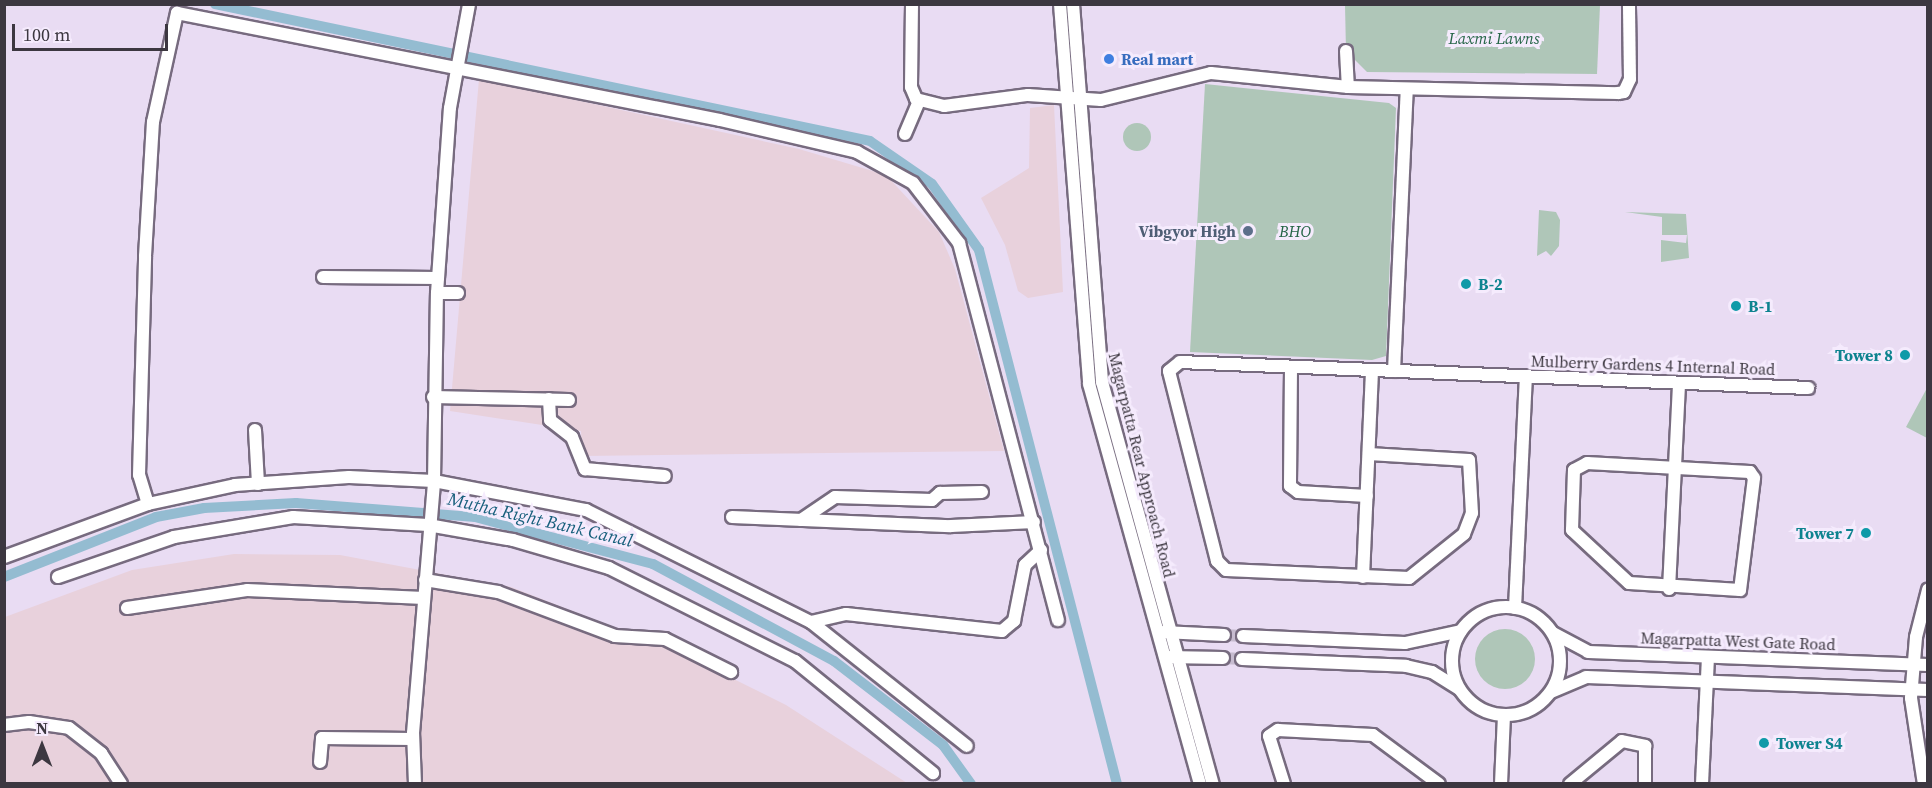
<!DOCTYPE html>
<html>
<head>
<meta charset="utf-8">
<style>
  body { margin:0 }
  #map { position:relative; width:1932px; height:788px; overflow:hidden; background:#e9dcf3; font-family:"Source Serif 4",serif }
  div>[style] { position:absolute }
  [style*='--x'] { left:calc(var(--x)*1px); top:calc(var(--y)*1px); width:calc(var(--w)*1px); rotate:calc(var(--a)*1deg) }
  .industrial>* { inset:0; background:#e8d1dc }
  .green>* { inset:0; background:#afc6b8 }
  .round { border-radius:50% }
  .canal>* { height:10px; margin:-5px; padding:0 5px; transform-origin:5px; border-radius:5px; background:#94bcd1 }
  .minor-tunnel>* { height:12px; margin-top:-6px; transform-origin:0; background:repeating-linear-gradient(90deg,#c6bbcf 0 12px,transparent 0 18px) }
  .roads { filter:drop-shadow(2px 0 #776b7f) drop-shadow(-2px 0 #776b7f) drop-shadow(0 2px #776b7f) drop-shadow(0 -2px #776b7f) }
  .minor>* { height:12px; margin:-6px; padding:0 6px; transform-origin:6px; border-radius:6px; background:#fff }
  .minor>.ring { margin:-6px; padding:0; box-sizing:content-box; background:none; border:12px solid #fff; border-radius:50% }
  .dots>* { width:16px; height:16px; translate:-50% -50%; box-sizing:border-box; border:3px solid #f5ebfd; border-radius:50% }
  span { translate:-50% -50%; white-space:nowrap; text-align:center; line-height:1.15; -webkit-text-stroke:6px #f5ebfd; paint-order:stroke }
  .park-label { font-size:16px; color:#256547; font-style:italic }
  .shop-label { font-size:16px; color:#366cbe; font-weight:700 }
  .left { translate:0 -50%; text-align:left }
  .service-label { font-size:16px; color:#4e5e75; font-weight:700 }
  .right { translate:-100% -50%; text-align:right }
  .culture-label { font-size:16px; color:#0d838f; font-weight:700 }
  .street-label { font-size:16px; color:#3c3740 }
  .water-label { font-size:18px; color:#175f7c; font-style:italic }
  .frame { position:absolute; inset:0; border:6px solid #3c3740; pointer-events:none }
  .north { position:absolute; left:12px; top:716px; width:60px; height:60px; -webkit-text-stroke:4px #f5ebfd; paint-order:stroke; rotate:0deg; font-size:16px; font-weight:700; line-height:24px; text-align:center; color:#3c3740 }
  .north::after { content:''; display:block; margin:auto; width:21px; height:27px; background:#3c3740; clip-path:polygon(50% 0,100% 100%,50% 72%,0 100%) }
  .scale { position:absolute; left:12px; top:24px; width:156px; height:27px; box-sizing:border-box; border:3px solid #3c3740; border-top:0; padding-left:8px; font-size:18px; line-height:21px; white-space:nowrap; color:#3c3740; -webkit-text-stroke:4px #f5ebfd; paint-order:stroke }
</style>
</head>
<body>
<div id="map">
  <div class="industrial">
    <i style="clip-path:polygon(479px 79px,799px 149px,886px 175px,939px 232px,955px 269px,1004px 451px,582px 456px,581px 431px,450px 411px)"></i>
    <i style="clip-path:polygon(1054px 105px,1063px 292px,1028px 298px,1018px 291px,1005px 245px,981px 198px,1029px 168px,1030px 108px)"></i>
    <i style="clip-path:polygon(234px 554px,340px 555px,511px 587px,687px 656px,786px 705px,907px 783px,5px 784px,5px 617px,132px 570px)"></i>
  </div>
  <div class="green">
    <i style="clip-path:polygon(1345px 5px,1600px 5px,1597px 74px,1367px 72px,1346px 51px)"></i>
    <i style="clip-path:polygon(1205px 84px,1389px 103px,1396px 108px,1386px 356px,1372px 360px,1190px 352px)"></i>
    <i class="round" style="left:1123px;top:123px;width:28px;height:28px"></i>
    <i style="clip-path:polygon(1539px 210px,1556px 212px,1560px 220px,1559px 246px,1551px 256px,1546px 251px,1537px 256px)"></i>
    <i style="clip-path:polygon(1625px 212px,1686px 214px,1689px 258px,1661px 262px,1661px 240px,1686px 243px,1687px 235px,1662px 235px,1662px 217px)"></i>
    <i style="clip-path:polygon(1927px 388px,1927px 438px,1906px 427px)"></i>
    <i class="round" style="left:1475px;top:629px;width:60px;height:60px"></i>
  </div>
  <div class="canal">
    <i style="--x:215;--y:4;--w:669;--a:11.81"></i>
    <i style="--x:870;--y:141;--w:75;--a:34.7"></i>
    <i style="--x:932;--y:184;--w:81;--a:54.5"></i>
    <i style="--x:979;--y:250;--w:552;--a:75.51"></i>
    <i style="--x:4;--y:577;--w:163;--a:-21.5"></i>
    <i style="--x:156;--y:517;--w:49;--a:-10.6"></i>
    <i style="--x:204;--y:508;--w:92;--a:-3.1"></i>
    <i style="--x:296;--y:503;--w:180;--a:4.5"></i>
    <i style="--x:475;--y:517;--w:184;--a:14.8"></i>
    <i style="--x:653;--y:564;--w:205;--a:28.2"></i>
    <i style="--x:834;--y:661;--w:138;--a:37.6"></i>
    <i style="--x:943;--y:745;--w:48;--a:54.3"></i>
  </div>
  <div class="minor-tunnel">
    <i style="--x:1224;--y:635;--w:19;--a:3"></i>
    <i style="--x:1223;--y:658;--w:19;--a:3"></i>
  </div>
  <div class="roads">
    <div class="minor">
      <i style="--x:912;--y:4;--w:83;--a:90.7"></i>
      <i style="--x:911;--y:87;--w:13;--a:67"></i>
      <i style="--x:916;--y:99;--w:29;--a:14"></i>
      <i style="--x:944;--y:106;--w:85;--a:-7.5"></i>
      <i style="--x:1028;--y:95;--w:73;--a:3.9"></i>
      <i style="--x:1101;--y:100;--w:113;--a:-13.8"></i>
      <i style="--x:1211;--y:73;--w:138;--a:5.8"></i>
      <i style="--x:1348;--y:87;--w:270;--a:1.3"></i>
      <i style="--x:1618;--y:93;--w:6;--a:-9"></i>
      <i style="--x:1624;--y:92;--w:14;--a:-65"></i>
      <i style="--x:1630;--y:79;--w:75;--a:-90.8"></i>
      <i style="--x:1060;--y:4;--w:381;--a:85.6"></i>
      <i style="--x:1089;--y:384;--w:415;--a:74.5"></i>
      <i style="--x:1073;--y:4;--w:379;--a:85.6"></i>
      <i style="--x:1102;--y:382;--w:417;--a:74.6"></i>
      <i style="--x:1346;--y:51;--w:36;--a:87"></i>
      <i style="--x:905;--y:134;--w:36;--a:-67"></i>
      <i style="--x:323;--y:277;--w:115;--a:0.5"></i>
      <i style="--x:437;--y:293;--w:21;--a:0"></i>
      <i style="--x:1291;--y:368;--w:118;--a:90.5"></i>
      <i style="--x:1290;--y:486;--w:10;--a:37"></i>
      <i style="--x:1298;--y:492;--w:69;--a:3.3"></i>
      <i style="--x:1394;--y:371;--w:281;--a:-87.4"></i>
      <i style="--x:433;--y:397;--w:136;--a:1.3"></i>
      <i style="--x:549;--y:399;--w:21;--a:87"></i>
      <i style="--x:550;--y:420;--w:28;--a:38"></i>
      <i style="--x:572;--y:437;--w:35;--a:68"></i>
      <i style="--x:585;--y:469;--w:80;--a:5"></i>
      <i style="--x:255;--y:430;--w:54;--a:86.8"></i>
      <i style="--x:1369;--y:454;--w:100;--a:3.4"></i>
      <i style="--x:1469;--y:460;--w:53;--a:86.8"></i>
      <i style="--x:1472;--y:513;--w:22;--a:111"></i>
      <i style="--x:1464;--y:534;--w:70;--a:141.3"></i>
      <i style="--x:1409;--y:578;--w:183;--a:-177.5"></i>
      <i style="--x:1226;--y:570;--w:13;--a:-135"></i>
      <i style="--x:1217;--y:561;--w:196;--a:-104.2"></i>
      <i style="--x:1169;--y:371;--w:14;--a:-39"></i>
      <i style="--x:1180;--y:362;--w:629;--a:2.37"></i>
      <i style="--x:1587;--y:463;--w:163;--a:3.2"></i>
      <i style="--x:1750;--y:472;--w:7;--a:56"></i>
      <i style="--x:1754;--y:478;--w:113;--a:97.1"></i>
      <i style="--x:1740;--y:590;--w:111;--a:-176.4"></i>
      <i style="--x:1629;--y:583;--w:78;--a:-137.1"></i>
      <i style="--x:1572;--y:530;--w:60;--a:-88.1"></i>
      <i style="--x:1574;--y:470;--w:15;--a:-28"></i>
      <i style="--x:148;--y:504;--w:30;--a:-107"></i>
      <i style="--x:139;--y:475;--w:219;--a:-88.4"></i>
      <i style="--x:145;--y:256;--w:134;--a:-86.6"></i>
      <i style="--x:153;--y:122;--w:112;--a:-77.6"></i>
      <i style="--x:177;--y:13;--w:553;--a:11.15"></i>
      <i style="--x:720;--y:120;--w:141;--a:13.1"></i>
      <i style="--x:857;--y:152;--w:64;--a:29"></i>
      <i style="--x:913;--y:183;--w:76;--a:52.5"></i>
      <i style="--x:959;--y:243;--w:390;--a:75.3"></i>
      <i style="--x:732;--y:517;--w:219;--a:2.4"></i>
      <i style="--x:951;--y:526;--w:83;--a:-2.8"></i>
      <i style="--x:801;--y:520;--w:41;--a:-34.1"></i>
      <i style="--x:835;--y:497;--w:97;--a:1.8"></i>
      <i style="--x:932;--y:500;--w:11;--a:-41"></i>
      <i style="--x:940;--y:493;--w:42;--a:-1.4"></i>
      <i style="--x:4;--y:557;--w:153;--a:-20.2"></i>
      <i style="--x:148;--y:504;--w:89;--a:-12.3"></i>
      <i style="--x:235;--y:485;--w:114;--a:-4"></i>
      <i style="--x:349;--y:477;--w:85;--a:2.7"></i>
      <i style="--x:434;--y:481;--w:155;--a:10.8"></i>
      <i style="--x:586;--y:510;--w:251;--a:26.5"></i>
      <i style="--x:811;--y:622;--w:199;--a:38.5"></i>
      <i style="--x:58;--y:577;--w:123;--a:-19"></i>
      <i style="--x:174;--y:537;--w:121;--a:-9.5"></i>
      <i style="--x:293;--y:517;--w:135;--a:3.4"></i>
      <i style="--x:428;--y:525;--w:86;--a:10"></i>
      <i style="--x:513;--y:540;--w:100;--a:16.3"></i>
      <i style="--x:609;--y:568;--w:208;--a:26.6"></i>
      <i style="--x:795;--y:661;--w:178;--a:39.1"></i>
      <i style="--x:1363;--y:577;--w:206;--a:-87.5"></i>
      <i style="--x:425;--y:580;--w:74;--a:9.3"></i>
      <i style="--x:498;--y:592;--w:125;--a:20.6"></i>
      <i style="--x:615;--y:636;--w:50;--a:3.4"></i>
      <i style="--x:665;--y:639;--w:74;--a:26.6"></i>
      <i style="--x:1669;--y:589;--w:206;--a:-87.2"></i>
      <i class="ring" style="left:1452px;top:607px;width:96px;height:96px"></i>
      <i style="--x:127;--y:608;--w:121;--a:-8.5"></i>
      <i style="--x:247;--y:590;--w:177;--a:2.6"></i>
      <i style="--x:1515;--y:608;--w:231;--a:-87.3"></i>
      <i style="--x:811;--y:622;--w:36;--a:-13"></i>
      <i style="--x:846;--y:614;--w:157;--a:6.2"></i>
      <i style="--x:1002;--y:631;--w:16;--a:-40"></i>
      <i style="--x:1014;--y:621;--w:57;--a:-78.9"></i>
      <i style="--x:1025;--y:565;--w:22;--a:-43"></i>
      <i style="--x:1163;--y:632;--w:61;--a:2.8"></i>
      <i style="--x:1553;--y:633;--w:40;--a:28"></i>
      <i style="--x:1588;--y:652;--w:340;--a:2.2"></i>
      <i style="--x:1243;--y:636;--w:162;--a:2.5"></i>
      <i style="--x:1405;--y:643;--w:57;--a:-12.1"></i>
      <i style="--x:1167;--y:657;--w:56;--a:1"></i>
      <i style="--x:1242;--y:659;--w:164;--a:2.4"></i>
      <i style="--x:1406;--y:666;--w:27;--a:13"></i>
      <i style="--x:1432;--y:672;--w:32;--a:32"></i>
      <i style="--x:1551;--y:692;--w:38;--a:-23"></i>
      <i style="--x:1586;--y:677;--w:342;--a:2.2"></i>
      <i style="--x:4;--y:725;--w:25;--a:-7"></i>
      <i style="--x:29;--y:722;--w:40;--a:8.5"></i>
      <i style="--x:69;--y:728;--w:41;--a:38"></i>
      <i style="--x:101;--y:753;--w:37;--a:57"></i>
      <i style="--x:320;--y:762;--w:24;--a:-85"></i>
      <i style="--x:322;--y:738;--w:90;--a:0.6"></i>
      <i style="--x:415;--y:784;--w:51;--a:-92.2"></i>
      <i style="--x:413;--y:733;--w:253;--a:-85.2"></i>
      <i style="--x:434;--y:481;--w:188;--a:-89.1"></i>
      <i style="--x:437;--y:293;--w:185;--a:-86"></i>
      <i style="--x:450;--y:108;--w:106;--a:-79.6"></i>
      <i style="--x:1284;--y:784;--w:50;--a:-107.4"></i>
      <i style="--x:1269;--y:736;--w:11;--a:-34"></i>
      <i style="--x:1278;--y:730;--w:95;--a:3"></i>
      <i style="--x:1373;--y:735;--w:82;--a:36.6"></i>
      <i style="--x:1501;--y:784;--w:68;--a:-87.5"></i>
      <i style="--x:1570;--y:784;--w:67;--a:-39.6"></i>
      <i style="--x:1622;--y:741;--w:24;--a:12"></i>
      <i style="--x:1645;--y:746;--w:38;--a:90"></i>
      <i style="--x:1702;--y:784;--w:127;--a:-87.3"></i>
      <i style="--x:1924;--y:784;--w:87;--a:-98.6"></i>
      <i style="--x:1911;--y:698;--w:61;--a:-85.3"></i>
      <i style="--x:1916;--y:637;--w:49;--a:-75.7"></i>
    </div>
  </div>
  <div class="dots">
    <i style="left:1109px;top:59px;background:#3f7fe0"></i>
    <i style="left:1248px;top:231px;background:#5c6f8a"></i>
    <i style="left:1466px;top:284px;background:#0f9aa8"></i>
    <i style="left:1736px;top:306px;background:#0f9aa8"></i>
    <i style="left:1905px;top:355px;background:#0f9aa8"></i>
    <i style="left:1866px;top:533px;background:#0f9aa8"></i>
    <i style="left:1764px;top:743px;background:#0f9aa8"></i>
  </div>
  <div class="park-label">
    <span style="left:1494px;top:38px">Laxmi Lawns</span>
    <span style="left:1295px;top:231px">BHO</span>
  </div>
  <div class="shop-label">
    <span class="left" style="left:1121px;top:59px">Real mart</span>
  </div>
  <div class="service-label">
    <span class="right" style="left:1236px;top:231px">Vibgyor High</span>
  </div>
  <div class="culture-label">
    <span class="left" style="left:1478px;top:284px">B-2</span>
    <span class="left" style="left:1748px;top:306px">B-1</span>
    <span class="right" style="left:1893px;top:355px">Tower 8</span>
    <span class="right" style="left:1854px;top:533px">Tower 7</span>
    <span class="left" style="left:1776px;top:743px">Tower S4</span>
  </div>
  <div class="street-label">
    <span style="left:1653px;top:365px;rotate:2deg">Mulberry Gardens 4 Internal Road</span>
    <span style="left:1142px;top:465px;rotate:76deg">Magarpatta Rear Approach Road</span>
    <span style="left:1738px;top:641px;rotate:2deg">Magarpatta West Gate Road</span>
  </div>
  <div class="water-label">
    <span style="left:540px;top:520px;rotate:13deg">Mutha Right Bank Canal</span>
  </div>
  <div class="frame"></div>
  <div class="north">N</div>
  <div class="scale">100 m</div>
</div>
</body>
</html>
